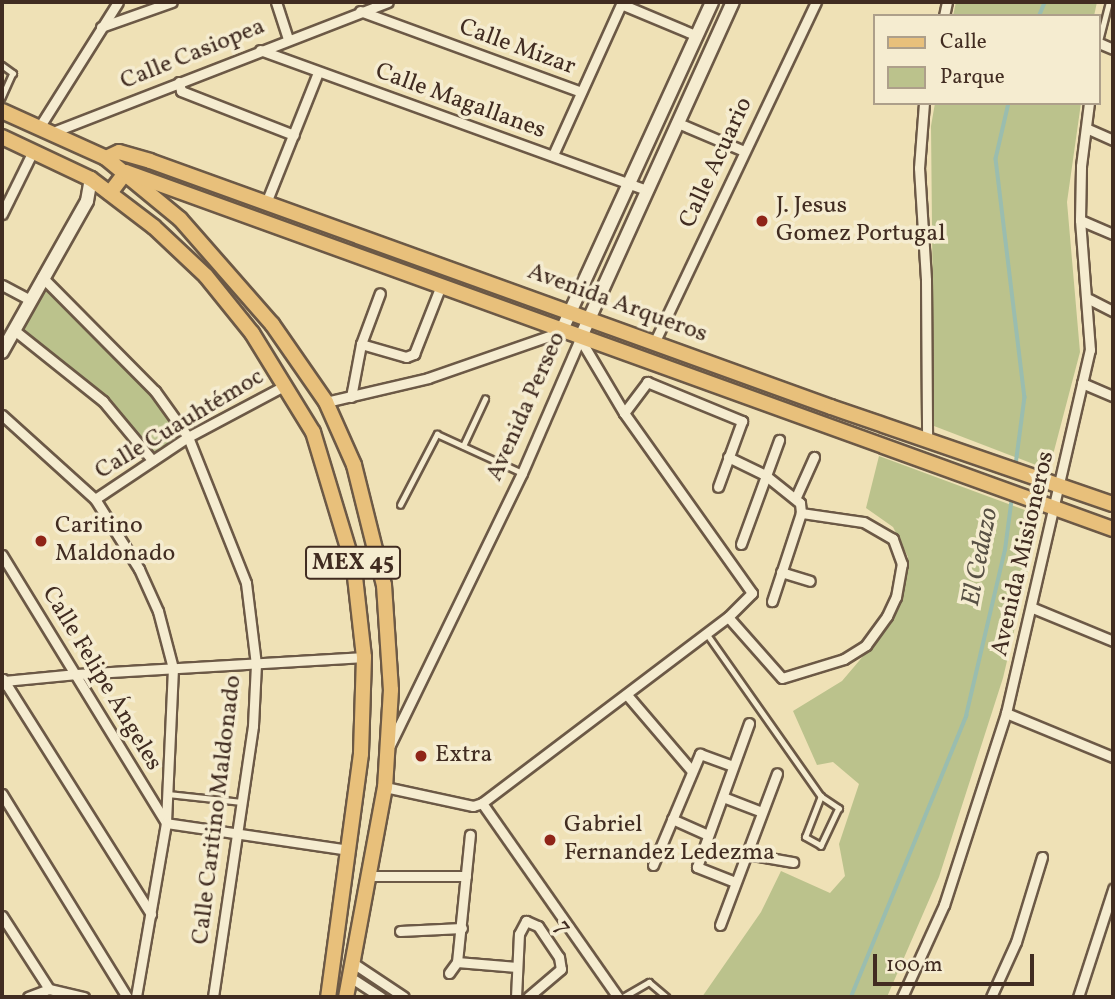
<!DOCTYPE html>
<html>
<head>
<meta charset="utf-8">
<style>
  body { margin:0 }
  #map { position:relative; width:1115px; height:999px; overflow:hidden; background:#efe1b6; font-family:Vollkorn,serif }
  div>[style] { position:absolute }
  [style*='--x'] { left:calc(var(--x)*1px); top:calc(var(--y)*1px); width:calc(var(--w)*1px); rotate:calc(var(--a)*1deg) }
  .green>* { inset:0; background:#bbc28c }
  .stream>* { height:3.5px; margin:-1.75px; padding:0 1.75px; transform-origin:1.75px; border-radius:1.75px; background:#9abdaf }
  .roads { filter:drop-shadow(2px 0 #6c5946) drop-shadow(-2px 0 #6c5946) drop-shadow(0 2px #6c5946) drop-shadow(0 -2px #6c5946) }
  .lane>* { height:4.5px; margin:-2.25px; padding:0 2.25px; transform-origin:2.25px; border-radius:2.25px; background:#f5ecd0 }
  .street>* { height:9px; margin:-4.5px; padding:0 4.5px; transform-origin:4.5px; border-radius:4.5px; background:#f5ecd0 }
  .secondary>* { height:12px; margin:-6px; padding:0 6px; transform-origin:6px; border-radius:6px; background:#f5ecd0 }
  .primary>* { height:14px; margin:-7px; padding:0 7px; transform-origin:7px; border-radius:7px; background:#e8c07b }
  .dots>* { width:19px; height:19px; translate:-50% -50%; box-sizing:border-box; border:4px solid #f5ecd0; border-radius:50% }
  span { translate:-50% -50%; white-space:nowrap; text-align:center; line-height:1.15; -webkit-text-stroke:7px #f5ecd0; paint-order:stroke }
  .shield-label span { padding:2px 5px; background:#f5ecd0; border:2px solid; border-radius:5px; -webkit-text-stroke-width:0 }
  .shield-label { font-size:23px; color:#412c21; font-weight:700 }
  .street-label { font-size:24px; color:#412c21 }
  .poi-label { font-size:24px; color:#412c21 }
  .left { translate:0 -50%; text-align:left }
  .water-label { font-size:26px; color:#575044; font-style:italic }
  .frame { position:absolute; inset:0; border:4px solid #412c21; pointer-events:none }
  .legend { position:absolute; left:873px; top:14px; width:228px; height:91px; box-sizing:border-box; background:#f5ecd0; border:2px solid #ad9f8a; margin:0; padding:9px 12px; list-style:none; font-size:21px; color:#412c21 }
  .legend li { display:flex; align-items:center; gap:14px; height:35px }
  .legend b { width:35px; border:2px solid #ad9f8a }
  .scale { position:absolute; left:873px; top:954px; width:161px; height:32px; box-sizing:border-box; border:4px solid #412c21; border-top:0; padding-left:9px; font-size:21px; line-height:24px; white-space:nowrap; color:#412c21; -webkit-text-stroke:5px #f5ecd0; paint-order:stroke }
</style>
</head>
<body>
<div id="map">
  <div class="green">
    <i style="clip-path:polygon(956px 2px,1097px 2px,1094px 16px,953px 16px)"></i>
    <i style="clip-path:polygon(935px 103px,1081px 103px,1067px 202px,1080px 352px,1049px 470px,934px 426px,931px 126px)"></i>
    <i style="clip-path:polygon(42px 277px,120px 353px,188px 437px,152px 460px,103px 401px,14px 330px)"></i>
    <i style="clip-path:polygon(879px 456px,1041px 516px,1003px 678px,939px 877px,887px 997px,702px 997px,761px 912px,781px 871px,830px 893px,845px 876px,839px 844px,859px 784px,833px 762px,817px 765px,793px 711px,842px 681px,893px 621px,908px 557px,893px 527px,866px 508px)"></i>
  </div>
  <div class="stream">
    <i style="--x:1039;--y:16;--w:15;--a:-67"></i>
    <i style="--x:1009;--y:103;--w:57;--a:103.1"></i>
    <i style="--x:996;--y:159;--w:240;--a:83.1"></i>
    <i style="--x:1025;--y:397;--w:69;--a:97.5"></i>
    <i style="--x:851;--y:997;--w:304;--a:-67.7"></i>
    <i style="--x:966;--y:716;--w:171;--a:-76.8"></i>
    <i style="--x:1005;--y:550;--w:53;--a:-82.5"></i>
  </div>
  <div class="roads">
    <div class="lane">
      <i style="--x:1099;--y:41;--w:40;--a:-75.6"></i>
      <i style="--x:2;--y:65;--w:14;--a:36"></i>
      <i style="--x:13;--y:73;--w:27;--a:114"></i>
      <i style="--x:463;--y:446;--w:52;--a:-64.9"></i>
      <i style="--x:400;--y:505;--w:80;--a:-62.5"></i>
      <i style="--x:437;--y:434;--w:94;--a:24.6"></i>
      <i style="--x:707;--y:634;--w:198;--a:54.9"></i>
      <i style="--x:168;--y:794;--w:74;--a:6.2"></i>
      <i style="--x:821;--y:796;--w:22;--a:34"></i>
      <i style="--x:839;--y:808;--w:42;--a:115.3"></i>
      <i style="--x:821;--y:846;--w:18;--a:-151"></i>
      <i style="--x:805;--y:837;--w:44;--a:-68.7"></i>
      <i style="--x:623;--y:997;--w:30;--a:-30"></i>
      <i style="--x:649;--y:982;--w:23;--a:40"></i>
    </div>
    <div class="street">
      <i style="--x:276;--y:2;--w:38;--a:72"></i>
      <i style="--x:621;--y:4;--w:80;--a:22.7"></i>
      <i style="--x:360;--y:11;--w:235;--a:20.1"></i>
      <i style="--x:944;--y:16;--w:14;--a:-78"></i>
      <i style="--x:101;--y:27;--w:75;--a:-19.4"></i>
      <i style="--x:1099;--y:43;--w:15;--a:23"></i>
      <i style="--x:260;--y:50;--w:411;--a:19.9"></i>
      <i style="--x:179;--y:82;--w:9;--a:77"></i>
      <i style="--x:181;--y:91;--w:121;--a:21.3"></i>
      <i style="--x:924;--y:103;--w:65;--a:94.4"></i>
      <i style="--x:919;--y:168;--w:112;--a:86.4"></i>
      <i style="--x:926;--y:280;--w:157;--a:89.6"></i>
      <i style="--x:678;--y:123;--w:72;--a:23"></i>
      <i style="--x:40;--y:126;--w:146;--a:-57.8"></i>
      <i style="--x:1086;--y:128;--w:30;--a:24"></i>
      <i style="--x:53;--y:132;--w:359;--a:-21.2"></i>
      <i style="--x:553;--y:155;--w:168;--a:-65.7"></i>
      <i style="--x:266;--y:203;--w:141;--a:-68.3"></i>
      <i style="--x:2;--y:214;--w:70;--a:-63.8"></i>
      <i style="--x:1080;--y:220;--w:36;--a:23"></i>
      <i style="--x:42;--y:277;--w:161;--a:45.3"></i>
      <i style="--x:155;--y:391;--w:57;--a:54.3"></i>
      <i style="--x:188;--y:437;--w:157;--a:68.3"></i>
      <i style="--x:246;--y:583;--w:82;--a:83"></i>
      <i style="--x:256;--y:664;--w:62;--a:92.8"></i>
      <i style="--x:253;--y:726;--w:274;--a:98.4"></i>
      <i style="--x:2;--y:285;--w:32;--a:28"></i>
      <i style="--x:1089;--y:299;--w:27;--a:27"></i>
      <i style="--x:14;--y:330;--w:114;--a:38.6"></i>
      <i style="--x:103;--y:401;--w:77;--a:50.3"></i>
      <i style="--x:655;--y:341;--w:375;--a:-64.6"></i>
      <i style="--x:361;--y:344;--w:47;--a:16.1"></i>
      <i style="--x:406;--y:357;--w:9;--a:-21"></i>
      <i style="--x:414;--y:354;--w:71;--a:-68.5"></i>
      <i style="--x:1082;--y:383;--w:34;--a:23"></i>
      <i style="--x:351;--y:397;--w:54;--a:-79.3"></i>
      <i style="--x:361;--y:344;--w:54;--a:-69.6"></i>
      <i style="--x:326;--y:402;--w:105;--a:-13.2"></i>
      <i style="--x:428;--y:378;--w:141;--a:-19.1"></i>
      <i style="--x:624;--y:413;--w:39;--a:-53"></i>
      <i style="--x:647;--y:382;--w:103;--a:22.3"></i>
      <i style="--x:742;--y:421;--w:70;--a:110"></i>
      <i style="--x:2;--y:415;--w:125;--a:42.1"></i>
      <i style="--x:95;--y:499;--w:83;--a:57.8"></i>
      <i style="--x:139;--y:569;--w:46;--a:65.7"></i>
      <i style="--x:158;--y:611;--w:59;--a:75.3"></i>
      <i style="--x:173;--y:668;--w:155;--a:92.6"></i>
      <i style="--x:166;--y:823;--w:177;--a:99.8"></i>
      <i style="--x:728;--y:457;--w:41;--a:25.9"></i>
      <i style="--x:765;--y:475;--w:45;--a:38.7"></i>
      <i style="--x:800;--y:503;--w:10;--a:84"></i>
      <i style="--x:801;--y:513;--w:93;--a:108.2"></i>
      <i style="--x:796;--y:497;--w:44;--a:-65.8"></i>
      <i style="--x:95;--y:499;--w:112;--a:-33.7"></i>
      <i style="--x:188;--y:437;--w:111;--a:-28"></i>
      <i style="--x:741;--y:544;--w:111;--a:-69.9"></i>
      <i style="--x:2;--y:555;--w:314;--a:58.5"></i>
      <i style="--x:166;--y:823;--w:184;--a:8.4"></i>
      <i style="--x:781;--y:572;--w:30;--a:17"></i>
      <i style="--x:1033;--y:608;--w:87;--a:22.4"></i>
      <i style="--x:728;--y:617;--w:81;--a:48.5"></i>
      <i style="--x:782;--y:678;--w:65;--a:-17"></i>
      <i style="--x:844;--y:659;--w:26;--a:-32"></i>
      <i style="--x:866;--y:645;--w:36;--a:-54"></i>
      <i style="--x:887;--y:616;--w:21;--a:-65"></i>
      <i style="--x:896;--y:597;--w:34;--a:-80"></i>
      <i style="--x:902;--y:564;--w:27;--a:-110"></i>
      <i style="--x:893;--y:539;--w:34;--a:-150"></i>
      <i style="--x:863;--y:522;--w:63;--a:-171.7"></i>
      <i style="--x:3;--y:679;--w:278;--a:57.8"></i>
      <i style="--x:2;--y:685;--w:4;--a:-63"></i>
      <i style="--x:4;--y:681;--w:73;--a:-5.5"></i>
      <i style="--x:77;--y:674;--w:288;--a:-3.4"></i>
      <i style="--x:627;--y:695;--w:100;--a:49.5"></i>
      <i style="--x:1006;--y:713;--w:116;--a:22.4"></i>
      <i style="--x:390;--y:745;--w:302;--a:-64.1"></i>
      <i style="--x:522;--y:473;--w:146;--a:-66.6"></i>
      <i style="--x:385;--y:787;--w:90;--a:12.2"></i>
      <i style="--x:473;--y:806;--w:9;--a:-18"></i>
      <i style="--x:482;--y:803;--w:308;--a:-37.1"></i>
      <i style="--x:728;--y:617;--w:34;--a:-45"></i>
      <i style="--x:752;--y:593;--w:221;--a:-125.4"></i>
      <i style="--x:624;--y:413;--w:86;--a:-120.7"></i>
      <i style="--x:2;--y:794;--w:238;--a:58.4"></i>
      <i style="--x:723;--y:797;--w:40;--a:21"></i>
      <i style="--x:482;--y:803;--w:237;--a:55"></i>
      <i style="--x:672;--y:819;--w:39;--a:24"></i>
      <i style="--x:747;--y:854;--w:47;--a:9.9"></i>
      <i style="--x:653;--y:865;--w:121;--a:-67.1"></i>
      <i style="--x:700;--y:754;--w:35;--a:20"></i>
      <i style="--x:369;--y:876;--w:97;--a:0"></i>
      <i style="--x:735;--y:882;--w:41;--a:-158.5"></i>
      <i style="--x:697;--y:867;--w:153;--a:-70.1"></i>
      <i style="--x:2;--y:916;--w:87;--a:57.2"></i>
      <i style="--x:720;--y:925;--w:162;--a:-69.4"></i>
      <i style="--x:400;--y:931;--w:62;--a:-2.8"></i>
      <i style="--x:457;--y:962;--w:60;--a:4.8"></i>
      <i style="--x:353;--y:963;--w:61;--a:33.7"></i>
      <i style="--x:449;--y:973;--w:14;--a:-54"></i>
      <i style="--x:457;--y:962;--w:128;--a:-84.2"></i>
      <i style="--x:350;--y:977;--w:37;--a:33"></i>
      <i style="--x:28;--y:997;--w:22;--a:-21"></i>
      <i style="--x:49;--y:989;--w:36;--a:13"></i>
      <i style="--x:516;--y:997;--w:63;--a:-87.3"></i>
      <i style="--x:519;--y:934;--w:15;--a:-62"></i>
      <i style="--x:526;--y:921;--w:13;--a:23"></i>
      <i style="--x:538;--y:926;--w:37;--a:56"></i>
      <i style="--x:559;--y:957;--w:12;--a:81"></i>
      <i style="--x:561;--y:969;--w:43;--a:139.7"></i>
      <i style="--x:902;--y:997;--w:101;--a:-65.5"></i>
      <i style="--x:944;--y:905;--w:202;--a:-72.1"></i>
      <i style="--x:1006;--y:713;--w:373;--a:-77"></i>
      <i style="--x:1090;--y:350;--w:130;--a:-94.4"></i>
      <i style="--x:1080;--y:220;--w:54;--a:-88.9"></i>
      <i style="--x:1081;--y:166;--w:64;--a:-82.8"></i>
      <i style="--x:991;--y:997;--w:60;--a:-65.6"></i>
      <i style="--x:1016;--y:942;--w:89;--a:-73"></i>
      <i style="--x:1078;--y:997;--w:114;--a:-72"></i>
    </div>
    <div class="secondary">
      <i style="--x:561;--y:332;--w:363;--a:-65.4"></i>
      <i style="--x:580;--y:339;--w:370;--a:-65.6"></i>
      <i style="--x:2;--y:352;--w:173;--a:-60.6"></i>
      <i style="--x:87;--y:201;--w:22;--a:-80"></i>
    </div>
    <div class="primary">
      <i style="--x:2;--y:111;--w:114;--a:24.3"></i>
      <i style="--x:106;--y:158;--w:96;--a:39.5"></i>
      <i style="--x:180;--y:219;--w:140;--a:48.8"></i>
      <i style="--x:272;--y:324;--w:95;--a:55.3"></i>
      <i style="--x:326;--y:402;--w:69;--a:66"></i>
      <i style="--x:354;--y:465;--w:124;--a:76"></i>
      <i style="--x:384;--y:585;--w:105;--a:86.2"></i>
      <i style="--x:391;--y:690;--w:97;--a:93.5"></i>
      <i style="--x:385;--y:787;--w:214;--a:100.5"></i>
      <i style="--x:2;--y:137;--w:98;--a:25.3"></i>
      <i style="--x:91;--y:179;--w:79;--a:37.3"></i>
      <i style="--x:154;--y:227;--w:71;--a:43.3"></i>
      <i style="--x:206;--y:276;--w:73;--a:51.1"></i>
      <i style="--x:252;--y:333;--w:116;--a:58.4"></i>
      <i style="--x:313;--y:432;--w:142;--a:73.2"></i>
      <i style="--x:354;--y:568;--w:90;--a:83.6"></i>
      <i style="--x:364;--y:657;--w:97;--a:91.8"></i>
      <i style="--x:361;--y:754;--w:245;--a:97.7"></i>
      <i style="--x:106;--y:158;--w:14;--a:-25"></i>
      <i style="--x:119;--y:152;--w:32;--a:16"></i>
      <i style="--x:150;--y:161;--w:724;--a:19.86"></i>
      <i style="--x:831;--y:407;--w:298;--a:19"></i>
      <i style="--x:110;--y:193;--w:26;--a:-53"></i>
      <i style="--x:126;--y:172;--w:1050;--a:19.89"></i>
    </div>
  </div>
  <div class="dots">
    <i style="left:762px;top:221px;background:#8f2418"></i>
    <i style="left:41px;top:541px;background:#8f2418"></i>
    <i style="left:421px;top:756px;background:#8f2418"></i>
    <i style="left:550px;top:840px;background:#8f2418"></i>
  </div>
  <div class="shield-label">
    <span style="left:353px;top:563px">MEX 45</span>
  </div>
  <div class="street-label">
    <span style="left:517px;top:48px;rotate:20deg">Calle Mizar</span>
    <span style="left:193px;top:55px;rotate:-22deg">Calle Casiopea</span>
    <span style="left:460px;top:102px;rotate:20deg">Calle Magallanes</span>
    <span style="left:717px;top:163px;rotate:-65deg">Calle Acuario</span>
    <span style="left:617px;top:304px;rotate:20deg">Avenida Arqueros</span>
    <span style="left:527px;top:407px;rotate:-66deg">Avenida Perseo</span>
    <span style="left:180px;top:425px;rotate:-31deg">Calle Cuauhtémoc</span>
    <span style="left:1024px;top:554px;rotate:-77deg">Avenida Misioneros</span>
    <span style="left:101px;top:679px;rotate:59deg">Calle Felipe Ángeles</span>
    <span style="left:218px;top:810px;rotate:-83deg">Calle Caritino Maldonado</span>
    <span style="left:562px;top:928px;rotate:53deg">7</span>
  </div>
  <div class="poi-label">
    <span class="left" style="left:776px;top:221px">J. Jesus<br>Gomez Portugal</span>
    <span class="left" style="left:55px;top:541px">Caritino<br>Maldonado</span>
    <span class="left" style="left:435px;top:756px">Extra</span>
    <span class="left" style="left:564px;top:840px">Gabriel<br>Fernandez Ledezma</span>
  </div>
  <div class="water-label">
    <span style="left:981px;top:557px;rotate:-79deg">El Cedazo</span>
  </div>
  <div class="frame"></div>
  <ul class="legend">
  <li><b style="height:9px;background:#e8c07b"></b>Calle</li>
  <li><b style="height:19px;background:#bbc28c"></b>Parque</li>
  </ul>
  <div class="scale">100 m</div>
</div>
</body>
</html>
